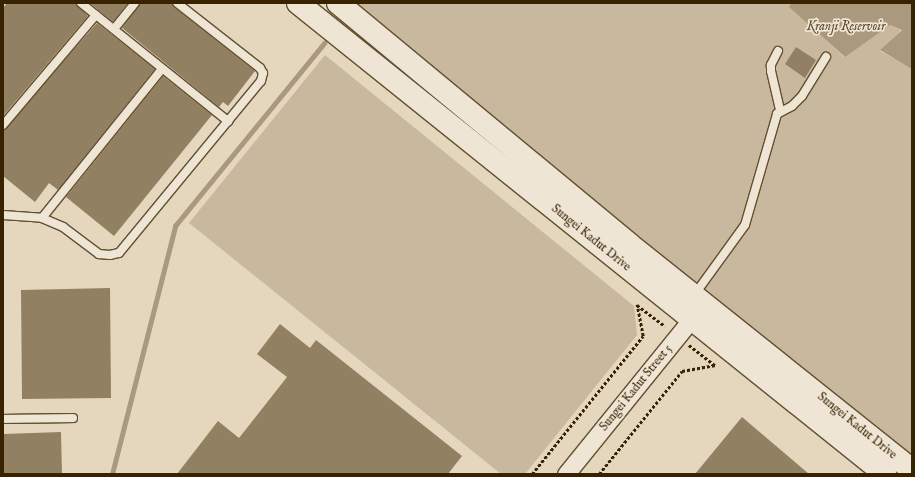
<!DOCTYPE html>
<html>
<head>
<meta charset="utf-8">
<style>
  body { margin:0 }
  #map { position:relative; width:915px; height:477px; overflow:hidden; background:#e5d7be; font-family:"IM FELL English",serif }
  div>[style] { position:absolute }
  [style*='--x'] { left:calc(var(--x)*1px); top:calc(var(--y)*1px); width:calc(var(--w)*1px); rotate:calc(var(--a)*1deg) }
  .green>* { inset:0; background:#c8b89e }
  .water>* { inset:0; background:#aa997d }
  .stream>* { height:4.5px; margin:-2.25px; padding:0 2.25px; transform-origin:2.25px; border-radius:2.25px; background:#aa997d }
  .building>* { inset:0; background:#928063 }
  .path>* { height:2.5px; margin-top:-1.25px; transform-origin:0; background:repeating-linear-gradient(90deg,#382200 0 3px,transparent 0 5px) }
  .roads { filter:drop-shadow(1px 0 #634f30) drop-shadow(-1px 0 #634f30) drop-shadow(0 1px #634f30) drop-shadow(0 -1px #634f30) }
  .lane>* { height:8px; margin:-4px; padding:0 4px; transform-origin:4px; border-radius:4px; background:#eee5d5 }
  .street>* { height:17px; margin:-8.5px; padding:0 8.5px; transform-origin:8.5px; border-radius:8.5px; background:#eee5d5 }
  .secondary>* { height:22px; margin:-11px; padding:0 11px; transform-origin:11px; border-radius:11px; background:#eee5d5 }
  span { translate:-50% -50%; white-space:nowrap; text-align:center; line-height:1.15; -webkit-text-stroke:3.5px #eee5d5; paint-order:stroke }
  .street-label { font-size:12px; color:#382200 }
  .water-label { font-size:13px; color:#604c2c; font-style:italic }
  .frame { position:absolute; inset:0; border:4px solid #382200; pointer-events:none }
</style>
</head>
<body>
<div id="map">
  <div class="green">
    <i style="clip-path:polygon(353px 3px,791px 3px,790px 7px,844px 57px,890px 25px,901px 30px,880px 51px,912px 68px,912px 457px,712px 301px)"></i>
    <i style="clip-path:polygon(325px 55px,634px 306px,637px 335px,525px 474px,501px 474px,189px 223px)"></i>
  </div>
  <div class="water">
    <i style="clip-path:polygon(791px 3px,912px 3px,912px 69px,880px 50px,902px 30px,890px 25px,845px 57px,789px 7px)"></i>
  </div>
  <div class="stream">
    <i style="--x:112;--y:474;--w:256;--a:-75.7"></i>
    <i style="--x:175;--y:226;--w:236;--a:-50.8"></i>
  </div>
  <div class="building">
    <i style="clip-path:polygon(7px 3px,76px 3px,88px 16px,3px 116px,3px 8px)"></i>
    <i style="clip-path:polygon(90px 3px,128px 3px,113px 22px)"></i>
    <i style="clip-path:polygon(140px 3px,172px 3px,174px 7px,255px 71px,228px 106px,223px 102px,219px 107px,122px 28px)"></i>
    <i style="clip-path:polygon(97px 23px,155px 69px,58px 190px,49px 183px,35px 202px,3px 176px,3px 130px)"></i>
    <i style="clip-path:polygon(796px 47px,816px 60px,805px 78px,785px 64px)"></i>
    <i style="clip-path:polygon(163px 76px,212px 115px,114px 236px,66px 197px)"></i>
    <i style="clip-path:polygon(110px 288px,111px 398px,22px 399px,21px 290px)"></i>
    <i style="clip-path:polygon(280px 324px,310px 348px,316px 340px,462px 456px,448px 474px,177px 474px,218px 421px,239px 438px,287px 377px,257px 354px)"></i>
    <i style="clip-path:polygon(742px 417px,809px 474px,695px 474px)"></i>
    <i style="clip-path:polygon(61px 432px,62px 474px,3px 474px,3px 434px)"></i>
  </div>
  <div class="path">
    <i style="--x:637;--y:305;--w:35;--a:37"></i>
    <i style="--x:689;--y:345;--w:33;--a:38"></i>
    <i style="--x:532;--y:474;--w:177;--a:-51.2"></i>
    <i style="--x:643;--y:336;--w:32;--a:-101"></i>
    <i style="--x:599;--y:474;--w:132;--a:-51.1"></i>
    <i style="--x:682;--y:371;--w:34;--a:-10"></i>
  </div>
  <div class="roads">
    <div class="lane">
      <i style="--x:81;--y:3;--w:189;--a:38.8"></i>
      <i style="--x:114;--y:29;--w:33;--a:-51"></i>
      <i style="--x:778;--y:51;--w:16;--a:117"></i>
      <i style="--x:771;--y:65;--w:6;--a:90"></i>
      <i style="--x:771;--y:71;--w:40;--a:77"></i>
      <i style="--x:3;--y:125;--w:144;--a:-49.8"></i>
      <i style="--x:3;--y:215;--w:39;--a:4"></i>
      <i style="--x:42;--y:218;--w:23;--a:23"></i>
      <i style="--x:63;--y:227;--w:45;--a:36.9"></i>
      <i style="--x:99;--y:254;--w:11;--a:5"></i>
      <i style="--x:110;--y:255;--w:9;--a:-13"></i>
      <i style="--x:119;--y:253;--w:223;--a:-50.5"></i>
      <i style="--x:261;--y:81;--w:8;--a:-76"></i>
      <i style="--x:263;--y:73;--w:6;--a:-121"></i>
      <i style="--x:260;--y:68;--w:105;--a:-141.9"></i>
      <i style="--x:42;--y:218;--w:191;--a:-51.2"></i>
      <i style="--x:695;--y:294;--w:85;--a:-54.1"></i>
      <i style="--x:745;--y:225;--w:116;--a:-73.9"></i>
      <i style="--x:777;--y:114;--w:17;--a:-28"></i>
      <i style="--x:792;--y:106;--w:14;--a:-45"></i>
      <i style="--x:802;--y:96;--w:46;--a:-58.4"></i>
      <i style="--x:3;--y:419;--w:70;--a:-0.8"></i>
    </div>
    <div class="street">
      <i style="--x:566;--y:474;--w:211;--a:-51"></i>
    </div>
    <div class="secondary">
      <i style="--x:298;--y:3;--w:753;--a:38.74"></i>
      <i style="--x:338;--y:3;--w:378;--a:39.6"></i>
      <i style="--x:629;--y:244;--w:362;--a:38.6"></i>
    </div>
  </div>
  <div class="street-label">
    <span style="left:591px;top:238px;rotate:39deg">Sungei Kadut Drive</span>
    <span style="left:636px;top:388px;rotate:-51deg">Sungei Kadut Street 5</span>
    <span style="left:857px;top:426px;rotate:39deg">Sungei Kadut Drive</span>
  </div>
  <div class="water-label">
    <span style="left:846px;top:27px">Kranji Reservoir</span>
  </div>
  <div class="frame"></div>
</div>
</body>
</html>
